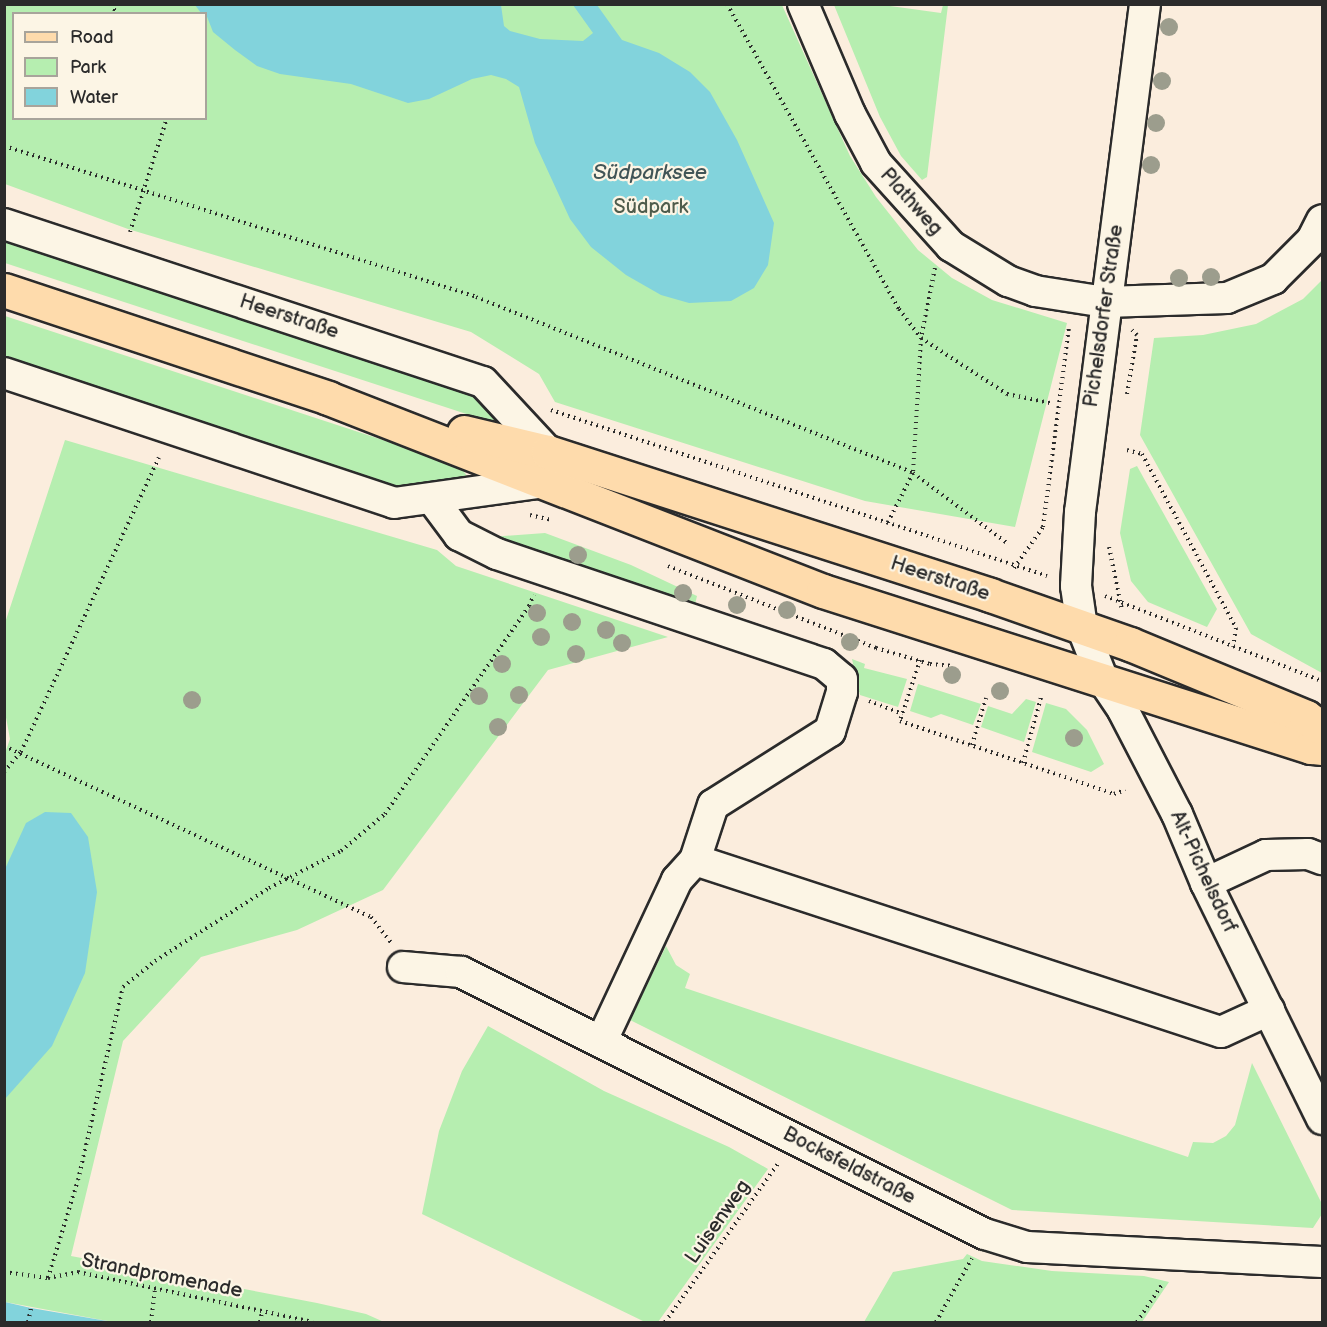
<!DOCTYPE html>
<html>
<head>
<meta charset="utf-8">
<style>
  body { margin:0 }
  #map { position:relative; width:1327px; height:1327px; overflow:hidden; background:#fbeddd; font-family:"Balsamiq Sans",sans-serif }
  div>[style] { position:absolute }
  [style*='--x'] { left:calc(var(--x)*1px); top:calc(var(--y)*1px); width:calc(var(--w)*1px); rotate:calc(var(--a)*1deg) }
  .green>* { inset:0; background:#b6eeb0 }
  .water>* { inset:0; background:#82d3dc }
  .path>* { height:4px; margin-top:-2px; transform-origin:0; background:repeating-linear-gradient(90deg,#2b2b2b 0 1.5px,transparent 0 6px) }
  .roads { filter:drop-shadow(2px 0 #2b2b2b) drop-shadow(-2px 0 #2b2b2b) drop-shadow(0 2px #2b2b2b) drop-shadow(0 -2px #2b2b2b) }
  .minor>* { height:30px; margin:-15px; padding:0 15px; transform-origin:15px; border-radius:15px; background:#fcf5e5 }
  .major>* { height:33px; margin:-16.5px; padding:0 16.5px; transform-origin:16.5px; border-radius:16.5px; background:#fedbac }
  .trees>* { width:18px; height:18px; margin:-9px; border-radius:50%; background:#9c9d8d }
  span { translate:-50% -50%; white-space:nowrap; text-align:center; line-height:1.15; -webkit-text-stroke:4.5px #fcf5e5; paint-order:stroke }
  .street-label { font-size:20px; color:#2b2b2b }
  .park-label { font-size:20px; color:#4e5c4c }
  .water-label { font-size:21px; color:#415557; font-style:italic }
  .frame { position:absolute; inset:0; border:6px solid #2b2b2b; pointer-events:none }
  .legend { position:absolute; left:12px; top:12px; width:195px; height:108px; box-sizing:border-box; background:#fcf5e5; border:2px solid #a8a49b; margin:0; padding:8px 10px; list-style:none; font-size:18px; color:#2b2b2b }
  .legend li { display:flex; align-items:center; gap:12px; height:30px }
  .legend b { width:30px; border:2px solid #a8a49b }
</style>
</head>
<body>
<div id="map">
  <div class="green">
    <i style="clip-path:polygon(evenodd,4px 5px,782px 5px,850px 156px,876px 197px,918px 250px,952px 278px,992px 300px,1067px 323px,1015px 527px,865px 501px,555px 402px,539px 374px,471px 332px,128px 229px,5px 184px,4px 5px,14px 14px,206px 14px,206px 118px,14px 118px,14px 14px)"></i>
    <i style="clip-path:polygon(834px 5px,883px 5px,941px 13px,943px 5px,948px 5px,927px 177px,922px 180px,901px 156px,880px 117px)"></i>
    <i style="clip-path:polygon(5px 237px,463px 388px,481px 399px,500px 420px,497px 424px,5px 263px)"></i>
    <i style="clip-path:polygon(1322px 280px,1322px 673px,1251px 634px,1140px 435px,1154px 338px,1203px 335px,1256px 324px,1303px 299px)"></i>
    <i style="clip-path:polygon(5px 316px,459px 465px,467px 476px,465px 482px,398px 493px,5px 363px)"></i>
    <i style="clip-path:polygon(65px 440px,437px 550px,456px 566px,668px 637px,548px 670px,383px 890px,297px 930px,201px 957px,123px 1041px,71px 1256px,317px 1303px,366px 1314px,384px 1322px,113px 1322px,5px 1302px,4px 756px,10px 739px,5px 712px,5px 623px)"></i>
    <i style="clip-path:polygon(1137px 466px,1217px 609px,1207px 627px,1148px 602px,1131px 581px,1120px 533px,1130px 469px)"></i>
    <i style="clip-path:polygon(545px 533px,631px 565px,697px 596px,693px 613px,476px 538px)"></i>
    <i style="clip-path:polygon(852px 659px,865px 664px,864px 668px,907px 679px,898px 707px,860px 695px)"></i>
    <i style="clip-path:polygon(918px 684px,981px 704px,973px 725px,941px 714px,931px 718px,910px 711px)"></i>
    <i style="clip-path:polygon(1026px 699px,1036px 702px,1024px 742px,981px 727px,988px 706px,1012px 714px)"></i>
    <i style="clip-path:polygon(1046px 703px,1066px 709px,1087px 730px,1104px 764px,1091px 772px,1032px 752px)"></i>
    <i style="clip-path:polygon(666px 946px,676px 965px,690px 974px,685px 988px,1188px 1157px,1193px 1142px,1213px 1143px,1226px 1136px,1235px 1125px,1252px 1063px,1322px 1204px,1322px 1214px,1313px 1228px,1012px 1210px,630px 1020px)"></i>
    <i style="clip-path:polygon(488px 1026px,604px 1091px,729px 1147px,768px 1169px,658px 1322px,645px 1322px,422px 1214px,439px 1131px,462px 1071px)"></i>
    <i style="clip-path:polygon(967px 1254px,982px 1261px,1052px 1271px,1144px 1276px,1169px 1282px,1142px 1322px,864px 1322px,893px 1272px,963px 1259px)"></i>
  </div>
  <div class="water">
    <i style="clip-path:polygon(195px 5px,501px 5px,504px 26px,510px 31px,540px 39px,583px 41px,593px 33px,573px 5px,597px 5px,622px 40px,659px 53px,690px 72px,710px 92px,737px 140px,774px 223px,768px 265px,754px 288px,731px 301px,689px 303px,661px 295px,626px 275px,591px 247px,570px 219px,535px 143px,519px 87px,506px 79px,491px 75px,472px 79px,429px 99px,408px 103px,351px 84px,280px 74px,257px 66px,235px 50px,213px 32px,206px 14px,201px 13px)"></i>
    <i style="clip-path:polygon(45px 812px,71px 813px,88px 837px,97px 892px,85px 973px,52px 1046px,5px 1099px,5px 869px,26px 823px)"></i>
    <i style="clip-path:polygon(5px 1302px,31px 1308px,113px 1322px,5px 1322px)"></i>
  </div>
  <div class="path">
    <i style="--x:111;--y:4;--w:12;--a:59"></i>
    <i style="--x:727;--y:4;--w:350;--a:60.6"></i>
    <i style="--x:899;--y:309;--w:36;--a:53"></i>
    <i style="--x:921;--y:338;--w:135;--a:93.4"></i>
    <i style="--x:913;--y:473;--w:59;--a:117"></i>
    <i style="--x:4;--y:146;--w:496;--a:17.7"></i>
    <i style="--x:476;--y:297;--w:471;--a:21.9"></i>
    <i style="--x:913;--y:473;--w:117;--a:36.7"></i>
    <i style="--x:130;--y:232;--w:120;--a:-72"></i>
    <i style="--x:935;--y:268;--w:71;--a:101.3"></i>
    <i style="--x:921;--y:338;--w:103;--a:33.1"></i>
    <i style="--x:1007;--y:394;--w:44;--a:11.8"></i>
    <i style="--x:1127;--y:394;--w:60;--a:-80.4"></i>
    <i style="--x:1137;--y:335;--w:7;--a:-135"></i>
    <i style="--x:551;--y:410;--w:523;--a:18.5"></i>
    <i style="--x:1127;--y:450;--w:16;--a:15"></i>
    <i style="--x:1142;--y:454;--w:198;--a:61.6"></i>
    <i style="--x:1236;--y:628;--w:19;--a:99"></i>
    <i style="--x:530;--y:515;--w:23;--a:13"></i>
    <i style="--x:1109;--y:547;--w:64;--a:78.3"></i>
    <i style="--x:668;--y:566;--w:224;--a:21.5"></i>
    <i style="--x:876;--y:648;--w:56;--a:16.5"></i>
    <i style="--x:930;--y:664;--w:21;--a:5"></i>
    <i style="--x:1014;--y:568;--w:50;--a:-54.7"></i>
    <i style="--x:1043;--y:527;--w:203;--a:-82.6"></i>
    <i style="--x:1105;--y:596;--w:233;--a:21.4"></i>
    <i style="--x:920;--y:660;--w:64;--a:108.2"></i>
    <i style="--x:900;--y:721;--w:226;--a:18.8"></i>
    <i style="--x:1114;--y:794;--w:12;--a:-20"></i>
    <i style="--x:869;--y:701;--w:36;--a:21"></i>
    <i style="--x:972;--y:745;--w:49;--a:-73.4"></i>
    <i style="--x:4;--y:746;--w:405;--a:25"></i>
    <i style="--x:371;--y:917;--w:33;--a:52"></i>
    <i style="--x:1023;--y:763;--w:68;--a:-74.7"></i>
    <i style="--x:4;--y:772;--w:26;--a:-50"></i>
    <i style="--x:21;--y:752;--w:325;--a:-64.9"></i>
    <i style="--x:4;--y:1272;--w:44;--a:7.8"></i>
    <i style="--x:48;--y:1278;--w:31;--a:-11"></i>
    <i style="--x:78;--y:1272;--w:240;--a:12"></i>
    <i style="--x:48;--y:1278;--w:102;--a:-73"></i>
    <i style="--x:78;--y:1180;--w:198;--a:-76.9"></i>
    <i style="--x:123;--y:987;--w:41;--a:-39.1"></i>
    <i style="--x:155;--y:961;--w:135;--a:-32.6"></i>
    <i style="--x:269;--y:888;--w:81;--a:-27.2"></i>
    <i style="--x:341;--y:851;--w:57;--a:-40.1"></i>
    <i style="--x:385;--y:814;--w:253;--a:-55.3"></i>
    <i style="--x:529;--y:606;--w:12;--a:-66"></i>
    <i style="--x:28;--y:1322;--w:14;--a:-78"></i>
    <i style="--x:151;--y:1322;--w:34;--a:-83"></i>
    <i style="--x:260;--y:1322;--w:10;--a:-79"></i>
    <i style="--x:665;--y:1322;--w:196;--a:-54.5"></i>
    <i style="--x:936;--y:1322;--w:73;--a:-60.6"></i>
    <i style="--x:1137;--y:1322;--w:47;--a:-56.3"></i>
  </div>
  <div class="roads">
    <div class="minor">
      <i style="--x:803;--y:4;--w:120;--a:66.9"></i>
      <i style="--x:850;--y:114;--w:55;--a:62"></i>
      <i style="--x:876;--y:163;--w:112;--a:47.9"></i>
      <i style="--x:951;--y:246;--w:67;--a:31.6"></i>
      <i style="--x:1008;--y:281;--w:29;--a:20"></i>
      <i style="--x:1035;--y:291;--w:71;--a:8.9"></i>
      <i style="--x:1105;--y:302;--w:122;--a:-1.9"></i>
      <i style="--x:1227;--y:298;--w:50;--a:-22.4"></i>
      <i style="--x:1273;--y:279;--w:55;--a:-45"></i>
      <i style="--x:1312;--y:240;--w:22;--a:-63"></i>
      <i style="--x:1145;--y:4;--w:512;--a:97.29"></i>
      <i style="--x:1080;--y:512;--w:74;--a:93.1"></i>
      <i style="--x:1076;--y:586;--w:41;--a:81.7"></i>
      <i style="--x:1082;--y:627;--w:57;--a:68.4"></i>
      <i style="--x:1103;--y:680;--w:36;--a:56"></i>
      <i style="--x:1123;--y:710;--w:117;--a:62.6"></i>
      <i style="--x:1177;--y:814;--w:75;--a:67.2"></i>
      <i style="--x:1206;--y:883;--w:263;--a:63.8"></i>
      <i style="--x:4;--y:224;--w:504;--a:18.26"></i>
      <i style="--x:483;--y:382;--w:96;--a:47.1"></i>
      <i style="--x:4;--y:373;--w:411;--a:18.4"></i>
      <i style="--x:394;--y:503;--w:153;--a:-7.9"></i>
      <i style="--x:433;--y:500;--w:44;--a:53.4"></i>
      <i style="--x:459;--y:535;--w:42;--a:26.6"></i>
      <i style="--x:497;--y:554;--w:345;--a:18.6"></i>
      <i style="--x:824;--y:664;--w:23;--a:40"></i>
      <i style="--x:842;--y:679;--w:13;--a:90"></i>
      <i style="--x:842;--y:692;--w:41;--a:107.1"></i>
      <i style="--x:830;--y:731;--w:138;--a:147.7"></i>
      <i style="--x:713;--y:805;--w:58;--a:108.1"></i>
      <i style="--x:695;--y:860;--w:27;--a:132"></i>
      <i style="--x:677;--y:880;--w:179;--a:115.1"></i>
      <i style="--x:695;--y:860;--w:553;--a:18.11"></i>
      <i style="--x:1221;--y:1032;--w:53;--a:-24.6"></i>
      <i style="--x:1206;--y:883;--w:66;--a:-25"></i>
      <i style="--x:1266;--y:855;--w:42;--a:-1.4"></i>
      <i style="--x:1308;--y:854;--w:15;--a:20"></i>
      <i style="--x:403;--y:967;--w:58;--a:4.9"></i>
      <i style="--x:461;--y:972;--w:586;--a:26.57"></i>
      <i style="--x:985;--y:1234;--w:44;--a:17.2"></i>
      <i style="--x:1027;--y:1247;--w:295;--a:2.9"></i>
    </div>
    <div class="major">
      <i style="--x:4;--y:290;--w:342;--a:18.4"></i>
      <i style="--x:328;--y:398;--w:531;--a:21.3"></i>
      <i style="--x:823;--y:591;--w:512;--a:17.73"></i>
      <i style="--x:1311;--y:747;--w:11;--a:5"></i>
      <i style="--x:464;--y:432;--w:86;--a:13.4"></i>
      <i style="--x:548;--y:452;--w:465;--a:17.9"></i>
      <i style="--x:990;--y:595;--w:148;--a:19.3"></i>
      <i style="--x:1130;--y:644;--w:191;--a:22.5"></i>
      <i style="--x:1306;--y:717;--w:19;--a:35"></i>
    </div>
  </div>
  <div class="trees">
    <i style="left:1169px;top:27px"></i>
    <i style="left:1162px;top:81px"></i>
    <i style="left:1156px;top:123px"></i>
    <i style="left:1151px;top:165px"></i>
    <i style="left:1211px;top:277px"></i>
    <i style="left:1179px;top:278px"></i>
    <i style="left:578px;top:555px"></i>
    <i style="left:683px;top:593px"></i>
    <i style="left:737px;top:605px"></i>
    <i style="left:787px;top:610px"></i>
    <i style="left:537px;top:613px"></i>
    <i style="left:572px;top:622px"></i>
    <i style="left:606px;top:630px"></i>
    <i style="left:541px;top:637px"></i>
    <i style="left:850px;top:642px"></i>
    <i style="left:622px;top:643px"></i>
    <i style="left:576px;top:654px"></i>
    <i style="left:502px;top:664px"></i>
    <i style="left:952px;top:675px"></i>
    <i style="left:1000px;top:691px"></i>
    <i style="left:519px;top:695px"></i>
    <i style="left:479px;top:696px"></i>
    <i style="left:192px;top:700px"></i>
    <i style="left:498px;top:727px"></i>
    <i style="left:1074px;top:738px"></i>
  </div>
  <div class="street-label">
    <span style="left:911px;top:202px;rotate:48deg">Plathweg</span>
    <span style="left:1104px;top:316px;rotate:-82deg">Pichelsdorfer Straße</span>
    <span style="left:289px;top:317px;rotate:18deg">Heerstraße</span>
    <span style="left:940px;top:579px;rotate:18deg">Heerstraße</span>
    <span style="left:1203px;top:872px;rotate:65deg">Alt-Pichelsdorf</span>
    <span style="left:849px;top:1166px;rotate:27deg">Bocksfeldstraße</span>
    <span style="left:718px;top:1222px;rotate:-55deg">Luisenweg</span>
    <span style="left:162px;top:1276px;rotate:11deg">Strandpromenade</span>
  </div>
  <div class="park-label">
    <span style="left:651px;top:207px">Südpark</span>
  </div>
  <div class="water-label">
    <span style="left:650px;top:173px">Südparksee</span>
  </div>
  <div class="frame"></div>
  <ul class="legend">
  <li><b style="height:8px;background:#fedbac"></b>Road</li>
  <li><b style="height:16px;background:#b6eeb0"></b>Park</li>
  <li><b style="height:16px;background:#82d3dc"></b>Water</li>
  </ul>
</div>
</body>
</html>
